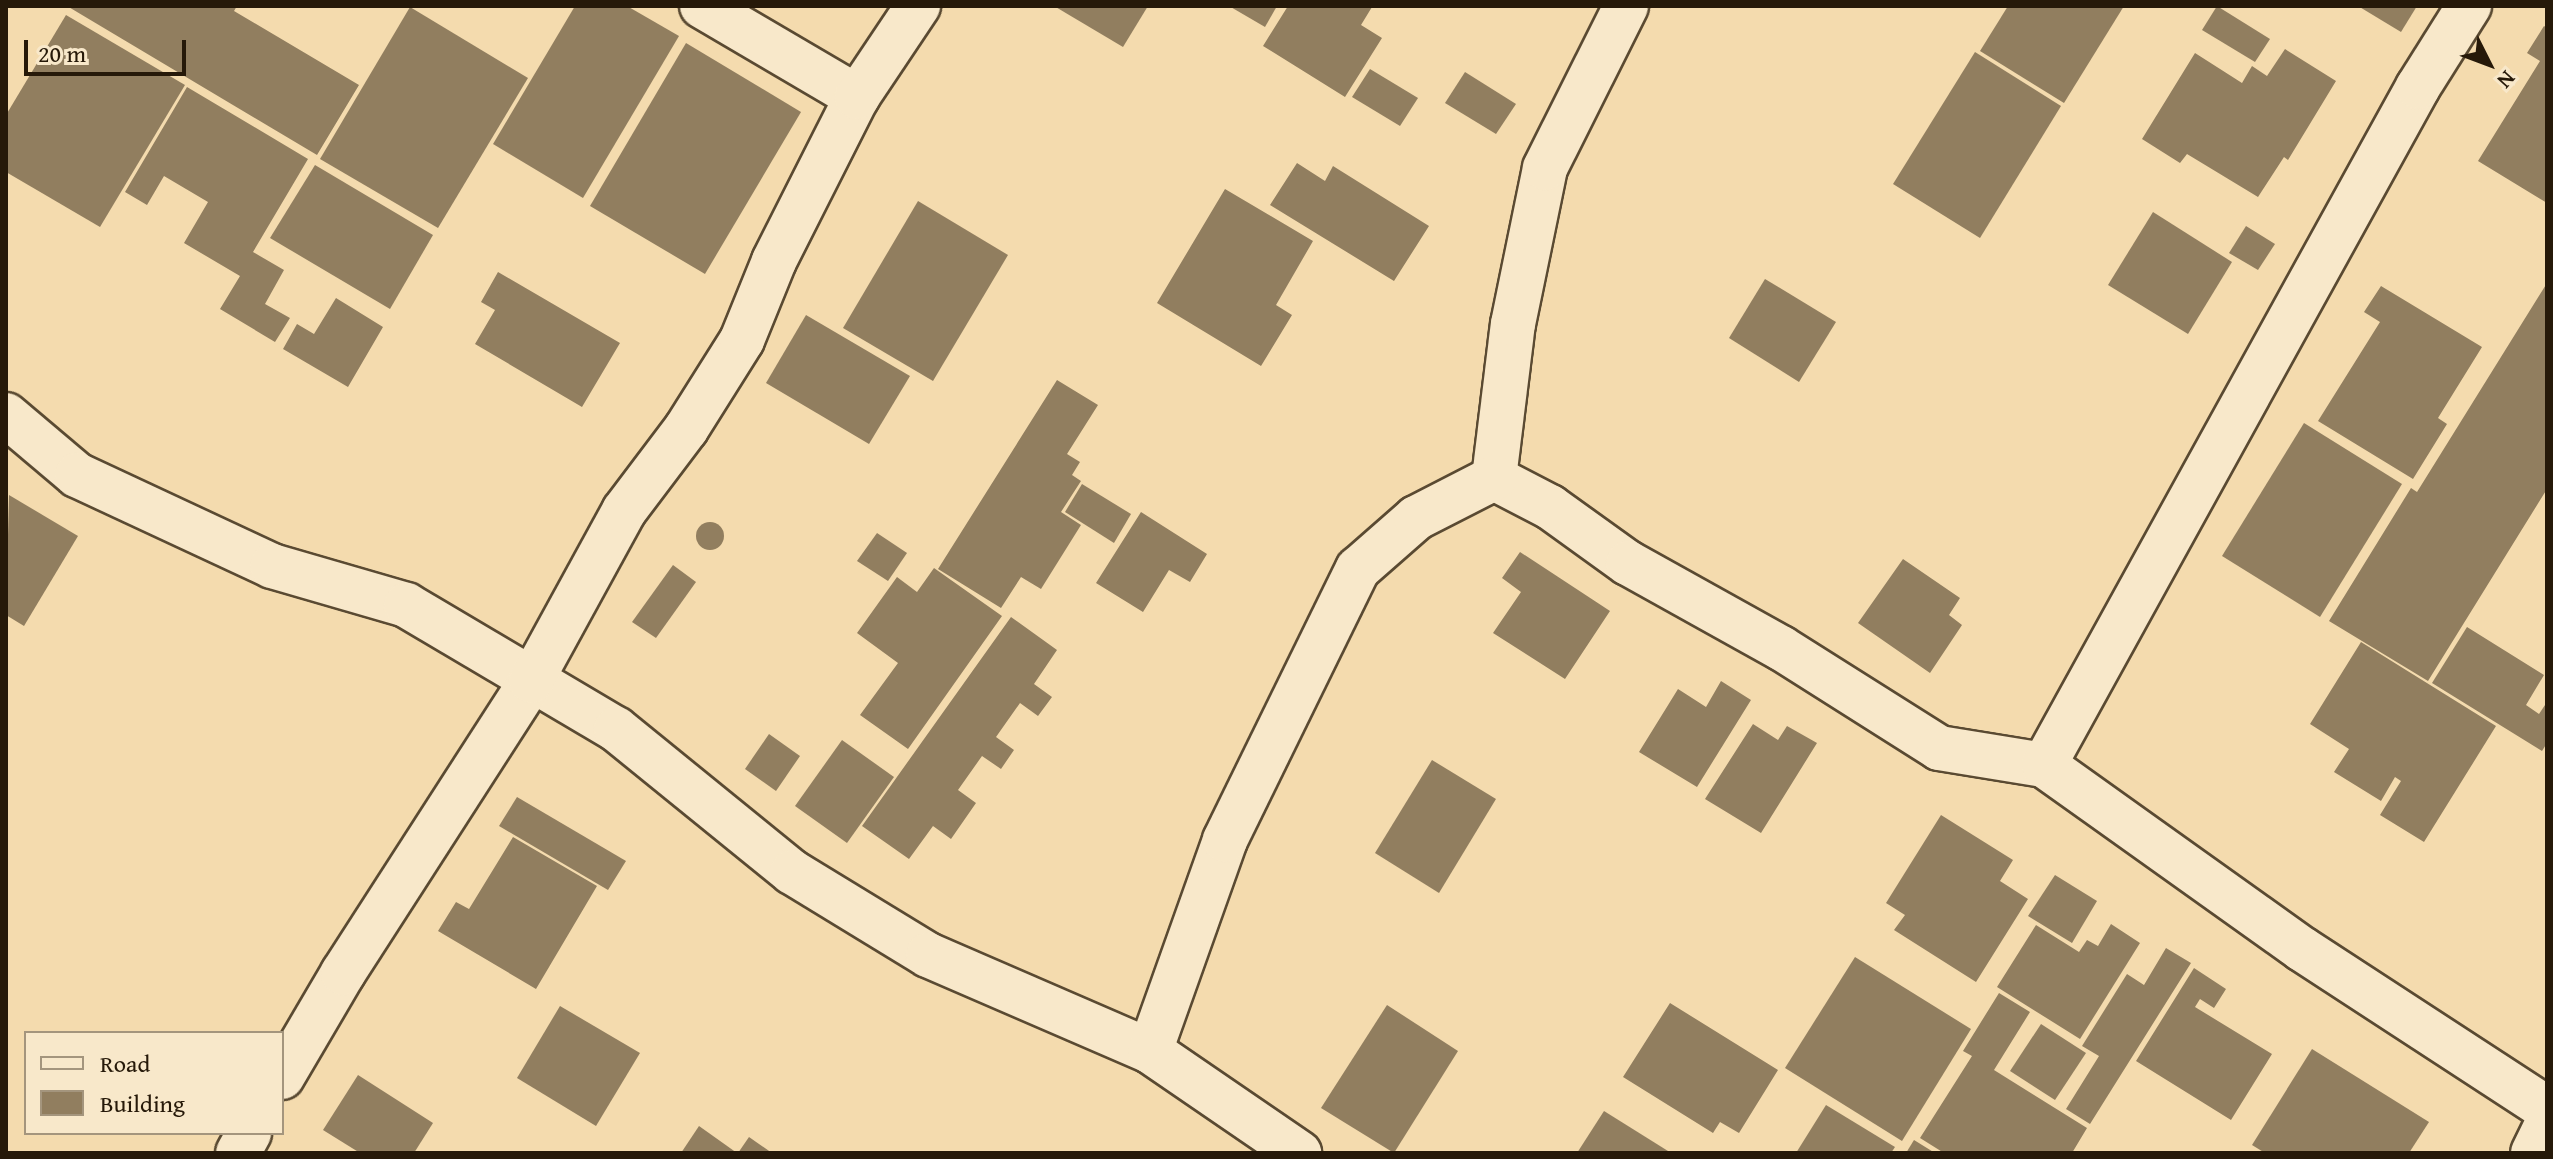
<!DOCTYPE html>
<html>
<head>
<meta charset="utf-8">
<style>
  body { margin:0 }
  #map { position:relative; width:2553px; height:1159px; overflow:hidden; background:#f4dbae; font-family:"Gentium Book Plus",serif }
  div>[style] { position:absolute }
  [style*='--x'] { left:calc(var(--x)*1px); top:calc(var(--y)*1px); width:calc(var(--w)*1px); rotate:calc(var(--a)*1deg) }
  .building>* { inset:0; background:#917e5f }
  .round { border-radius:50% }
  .roads { filter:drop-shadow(2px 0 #5a4a32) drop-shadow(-2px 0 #5a4a32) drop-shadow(0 2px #5a4a32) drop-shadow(0 -2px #5a4a32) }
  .minor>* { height:44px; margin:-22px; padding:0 22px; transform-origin:22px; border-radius:22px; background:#f8e8ca }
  span { translate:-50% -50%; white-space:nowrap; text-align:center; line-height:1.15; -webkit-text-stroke:6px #f8e8ca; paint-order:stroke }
  .frame { position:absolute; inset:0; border:8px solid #261909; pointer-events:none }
  .legend { position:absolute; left:24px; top:1031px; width:260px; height:104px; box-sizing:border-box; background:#f8e8ca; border:2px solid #a4957d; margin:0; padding:10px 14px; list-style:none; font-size:24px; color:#261909 }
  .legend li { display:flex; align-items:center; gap:16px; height:40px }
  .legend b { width:40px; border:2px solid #a4957d }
  .north { position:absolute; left:2449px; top:24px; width:80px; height:80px; -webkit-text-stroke:6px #f8e8ca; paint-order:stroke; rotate:132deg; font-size:22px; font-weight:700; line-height:32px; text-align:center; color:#261909 }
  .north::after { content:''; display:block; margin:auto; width:28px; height:36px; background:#261909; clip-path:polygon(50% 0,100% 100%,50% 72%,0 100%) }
  .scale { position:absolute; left:24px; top:40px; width:162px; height:36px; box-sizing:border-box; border:4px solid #261909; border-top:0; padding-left:10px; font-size:24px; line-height:28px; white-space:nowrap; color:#261909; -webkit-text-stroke:6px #f8e8ca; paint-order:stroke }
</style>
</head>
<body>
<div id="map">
  <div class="building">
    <i style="clip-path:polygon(67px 6px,237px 6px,234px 11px,359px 85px,317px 155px)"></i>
    <i style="clip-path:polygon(575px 6px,627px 6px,679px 36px,583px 198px,493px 144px)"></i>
    <i style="clip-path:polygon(1054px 6px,1148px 6px,1123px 47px)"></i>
    <i style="clip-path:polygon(1229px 6px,1277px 6px,1265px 27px)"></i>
    <i style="clip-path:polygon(1288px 6px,1372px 7px,1361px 25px,1382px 38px,1345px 97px,1263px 46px)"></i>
    <i style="clip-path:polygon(2008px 6px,2124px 6px,2064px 103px,1980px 51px)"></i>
    <i style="clip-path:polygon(2217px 6px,2270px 39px,2255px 62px,2202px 30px)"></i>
    <i style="clip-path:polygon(2358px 6px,2417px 6px,2401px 32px)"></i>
    <i style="clip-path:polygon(410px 7px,528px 78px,438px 228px,320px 159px)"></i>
    <i style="clip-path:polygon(66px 15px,185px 85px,100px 227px,6px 172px,6px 115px)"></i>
    <i style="clip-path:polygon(2544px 26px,2547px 28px,2547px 203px,2478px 161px,2540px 61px,2527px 53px)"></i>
    <i style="clip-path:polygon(686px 43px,801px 112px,705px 274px,590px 206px)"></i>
    <i style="clip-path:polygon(2285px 49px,2336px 81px,2288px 160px,2284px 157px,2258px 197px,2187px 154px,2180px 163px,2142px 139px,2195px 53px,2242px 83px,2252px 66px,2267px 76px)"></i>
    <i style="clip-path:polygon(1975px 52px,2061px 106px,1980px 238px,1893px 184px)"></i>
    <i style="clip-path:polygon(1370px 69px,1418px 98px,1400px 126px,1352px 97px)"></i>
    <i style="clip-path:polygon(1465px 72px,1516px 104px,1496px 134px,1445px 103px)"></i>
    <i style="clip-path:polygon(187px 87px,308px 159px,253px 252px,284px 270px,265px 304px,290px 318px,275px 342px,220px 309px,240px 276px,184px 243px,208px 202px,164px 176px,147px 205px,125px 192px)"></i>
    <i style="clip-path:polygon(1297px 163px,1325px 181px,1333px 166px,1429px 226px,1394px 281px,1270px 205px)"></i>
    <i style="clip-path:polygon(315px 165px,433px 235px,390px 309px,270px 238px)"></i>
    <i style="clip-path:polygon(1225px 189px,1313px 241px,1276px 305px,1292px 315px,1261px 366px,1157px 303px)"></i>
    <i style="clip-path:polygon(918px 201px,1008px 255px,933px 381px,843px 328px)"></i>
    <i style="clip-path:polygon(2153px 212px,2232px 262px,2188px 334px,2108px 285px)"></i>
    <i style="clip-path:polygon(2246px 226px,2275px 244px,2258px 270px,2229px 253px)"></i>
    <i style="clip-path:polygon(498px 272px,620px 343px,582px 407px,475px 344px,495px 310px,481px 302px)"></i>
    <i style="clip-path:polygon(1765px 279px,1836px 322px,1799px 382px,1729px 338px)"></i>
    <i style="clip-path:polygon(2547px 283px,2547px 489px,2428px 681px,2329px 621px,2411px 488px,2417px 492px)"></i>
    <i style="clip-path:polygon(2381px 286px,2482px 347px,2438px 418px,2447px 424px,2413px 479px,2318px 421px,2380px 322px,2364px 312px)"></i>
    <i style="clip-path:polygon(336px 298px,383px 327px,348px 387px,283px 349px,297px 324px,314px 334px)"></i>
    <i style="clip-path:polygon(806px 315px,910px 376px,869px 444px,766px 383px)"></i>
    <i style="clip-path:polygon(1057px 380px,1098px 405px,1067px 454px,1080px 462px,1072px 475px,1081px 481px,1061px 512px,1081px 525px,1041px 589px,1021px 577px,1001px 608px,938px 569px)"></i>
    <i style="clip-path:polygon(2304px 423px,2402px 484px,2320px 617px,2222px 556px)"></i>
    <i style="clip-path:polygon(1082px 484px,1131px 514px,1114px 543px,1065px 512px)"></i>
    <i style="clip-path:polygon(9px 495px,78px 536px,24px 626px,6px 615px)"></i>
    <i style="clip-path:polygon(1141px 512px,1207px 554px,1190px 582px,1169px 570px,1143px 612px,1096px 583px)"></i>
    <i class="round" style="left:696px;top:522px;width:28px;height:28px"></i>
    <i style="clip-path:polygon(877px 533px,907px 553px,888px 581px,857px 561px)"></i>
    <i style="clip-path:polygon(1520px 552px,1610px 611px,1565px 679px,1493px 633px,1521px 592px,1502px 578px)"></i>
    <i style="clip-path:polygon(1903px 559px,1960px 598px,1949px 615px,1962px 625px,1930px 673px,1858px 623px)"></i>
    <i style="clip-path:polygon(673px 565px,696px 582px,656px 638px,632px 622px)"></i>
    <i style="clip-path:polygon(934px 568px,1002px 616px,908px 749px,860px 715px,898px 663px,857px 633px,897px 577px,917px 592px)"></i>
    <i style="clip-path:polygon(1011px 617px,1057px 650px,1034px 684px,1052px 697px,1038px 716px,1020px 703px,996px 737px,1014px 750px,1001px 769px,982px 756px,958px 790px,976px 803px,951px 839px,933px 826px,909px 859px,862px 826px)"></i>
    <i style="clip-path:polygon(2467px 627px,2544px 675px,2526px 705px,2539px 714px,2547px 702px,2547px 743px,2542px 751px,2432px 683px)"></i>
    <i style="clip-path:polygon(2361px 642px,2496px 726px,2424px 842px,2380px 815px,2401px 781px,2395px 777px,2381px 801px,2334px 772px,2349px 749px,2310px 724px)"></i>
    <i style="clip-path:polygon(1721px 681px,1751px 700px,1697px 787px,1639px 752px,1678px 689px,1706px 707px)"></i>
    <i style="clip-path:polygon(1753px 724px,1778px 740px,1787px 726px,1817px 743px,1761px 833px,1705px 799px)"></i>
    <i style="clip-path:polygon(769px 734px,800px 756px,776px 791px,745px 769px)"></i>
    <i style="clip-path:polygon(842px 740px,894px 777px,847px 843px,795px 806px)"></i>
    <i style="clip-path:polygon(1432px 760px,1496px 799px,1439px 893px,1375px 853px)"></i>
    <i style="clip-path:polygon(517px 797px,626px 861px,608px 890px,499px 826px)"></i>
    <i style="clip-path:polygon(1941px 815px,2013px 860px,2000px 881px,2028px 899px,1976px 982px,1894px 930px,1905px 915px,1886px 903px)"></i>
    <i style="clip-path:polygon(513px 837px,597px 886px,536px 989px,438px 931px,456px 902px,469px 909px)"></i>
    <i style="clip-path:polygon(2055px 875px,2097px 901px,2072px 943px,2028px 916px)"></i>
    <i style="clip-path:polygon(2111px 924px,2140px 943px,2080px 1039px,1997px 987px,2036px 925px,2079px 952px,2087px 940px,2098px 946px)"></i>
    <i style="clip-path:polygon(2166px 948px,2191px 963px,2090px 1124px,2066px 1109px,2099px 1056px,2082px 1046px,2127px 974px,2144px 985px)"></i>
    <i style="clip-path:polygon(1855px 957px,1971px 1029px,1902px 1141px,1785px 1068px)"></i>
    <i style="clip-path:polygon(2194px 968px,2226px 989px,2214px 1008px,2200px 999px,2195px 1007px,2272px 1054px,2231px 1120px,2136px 1061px)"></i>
    <i style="clip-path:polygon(1999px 993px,2030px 1012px,1994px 1070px,2087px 1128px,2072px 1153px,1944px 1153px,1920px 1138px,1972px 1056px,1963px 1051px)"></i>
    <i style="clip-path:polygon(1670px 1003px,1778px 1070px,1739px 1133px,1720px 1122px,1713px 1133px,1623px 1077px)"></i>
    <i style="clip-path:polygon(1387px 1005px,1458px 1051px,1394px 1153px,1321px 1108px)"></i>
    <i style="clip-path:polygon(560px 1006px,640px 1053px,596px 1126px,517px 1078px)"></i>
    <i style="clip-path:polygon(2041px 1024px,2086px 1053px,2055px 1100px,2010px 1071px)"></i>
    <i style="clip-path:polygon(2312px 1049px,2429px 1122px,2409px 1153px,2265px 1153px,2252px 1145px)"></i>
    <i style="clip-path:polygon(358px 1075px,433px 1123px,414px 1153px,360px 1153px,323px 1130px)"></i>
    <i style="clip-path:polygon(1826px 1105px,1895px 1147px,1891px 1153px,1796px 1153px)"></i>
    <i style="clip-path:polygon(1604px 1111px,1668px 1151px,1667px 1153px,1577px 1153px)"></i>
    <i style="clip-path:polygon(699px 1126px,737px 1153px,681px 1153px)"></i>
    <i style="clip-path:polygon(749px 1137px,772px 1153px,738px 1153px)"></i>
    <i style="clip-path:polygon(1914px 1140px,1935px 1153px,1906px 1153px)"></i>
  </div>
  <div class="roads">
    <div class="minor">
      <i style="--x:702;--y:6;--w:180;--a:30.4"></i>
      <i style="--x:6;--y:415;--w:93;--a:40.2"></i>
      <i style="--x:77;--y:475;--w:215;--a:25"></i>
      <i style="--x:272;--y:566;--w:140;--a:16.2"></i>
      <i style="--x:406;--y:605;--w:244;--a:30.6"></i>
      <i style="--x:616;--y:729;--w:227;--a:39.1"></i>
      <i style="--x:792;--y:872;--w:159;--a:31.4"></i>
      <i style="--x:928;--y:955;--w:242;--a:23.4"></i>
      <i style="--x:1150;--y:1051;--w:181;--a:34.4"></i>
      <i style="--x:1494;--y:478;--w:63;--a:27.4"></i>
      <i style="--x:1550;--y:507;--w:96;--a:35.7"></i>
      <i style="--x:1628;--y:563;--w:175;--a:29.1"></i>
      <i style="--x:1781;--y:648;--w:187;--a:32.3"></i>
      <i style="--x:1939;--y:748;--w:106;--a:9.2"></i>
      <i style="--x:2044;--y:765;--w:317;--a:35.5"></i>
      <i style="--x:2302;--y:949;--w:293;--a:33.1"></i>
      <i style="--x:1494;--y:478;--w:155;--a:-83"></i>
      <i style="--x:1513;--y:324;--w:159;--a:-78.4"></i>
      <i style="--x:1545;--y:168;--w:181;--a:-63.4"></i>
      <i style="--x:2044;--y:765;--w:774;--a:-61.12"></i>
      <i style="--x:2418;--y:87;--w:96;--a:-57.8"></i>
      <i style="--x:1150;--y:1051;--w:224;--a:-70.4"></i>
      <i style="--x:1225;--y:840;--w:302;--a:-63.9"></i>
      <i style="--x:1358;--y:569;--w:77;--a:-41.3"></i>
      <i style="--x:1416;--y:518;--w:88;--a:-27.1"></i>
      <i style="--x:282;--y:1077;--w:121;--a:-59.6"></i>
      <i style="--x:343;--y:973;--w:347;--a:-57.2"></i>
      <i style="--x:531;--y:681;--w:194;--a:-61.3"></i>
      <i style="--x:624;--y:511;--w:103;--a:-52.9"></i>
      <i style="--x:686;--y:429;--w:105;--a:-57.8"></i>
      <i style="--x:742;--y:340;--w:85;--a:-67.9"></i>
      <i style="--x:774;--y:261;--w:184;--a:-63.2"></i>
      <i style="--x:857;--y:97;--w:110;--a:-56.2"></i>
      <i style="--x:238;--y:1153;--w:23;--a:-61"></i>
      <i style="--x:2533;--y:1153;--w:32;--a:-64"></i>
    </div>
  </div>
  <div class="frame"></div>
  <ul class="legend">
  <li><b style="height:10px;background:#f8e8ca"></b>Road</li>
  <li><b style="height:22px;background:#917e5f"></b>Building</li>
  </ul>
  <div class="north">N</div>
  <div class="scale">20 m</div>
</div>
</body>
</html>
